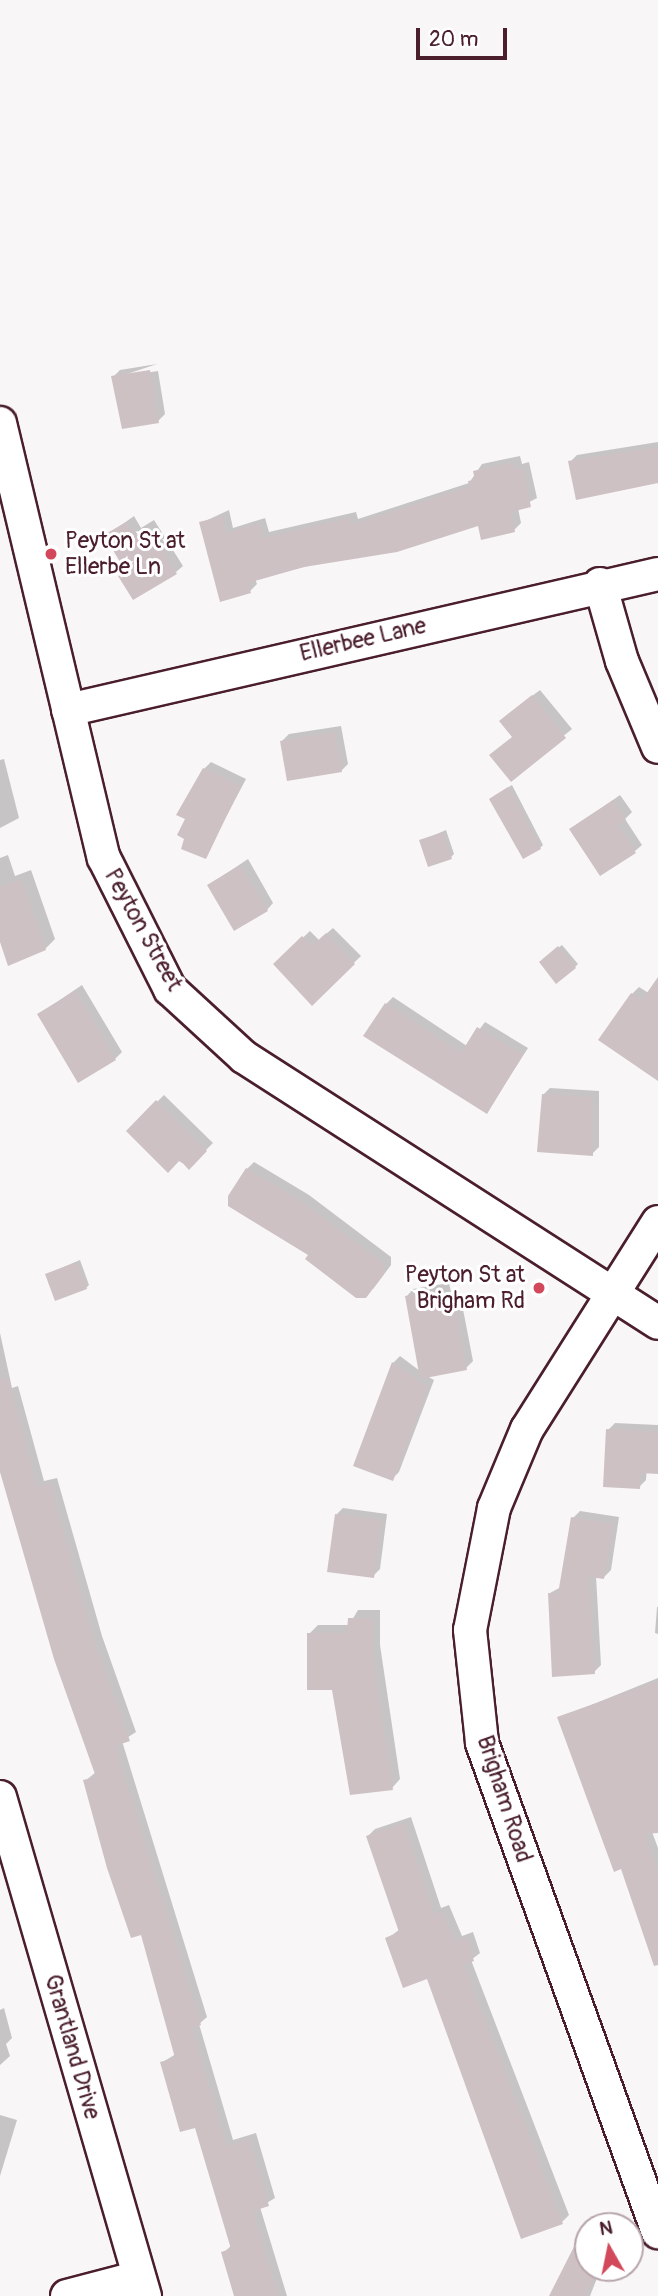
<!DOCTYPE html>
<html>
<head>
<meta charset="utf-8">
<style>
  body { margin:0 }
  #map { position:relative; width:658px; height:2296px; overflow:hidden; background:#f8f6f7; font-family:Pangolin,sans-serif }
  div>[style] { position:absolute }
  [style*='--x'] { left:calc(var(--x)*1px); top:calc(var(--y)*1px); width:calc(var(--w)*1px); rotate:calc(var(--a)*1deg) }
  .shadow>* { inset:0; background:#0003 }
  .building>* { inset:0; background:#cdc1c4 }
  .roads { filter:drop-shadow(2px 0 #4a1f2b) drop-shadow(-2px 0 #4a1f2b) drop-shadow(0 2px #4a1f2b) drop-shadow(0 -2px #4a1f2b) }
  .street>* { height:32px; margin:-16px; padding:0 16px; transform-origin:16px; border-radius:16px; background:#fff }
  .dots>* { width:19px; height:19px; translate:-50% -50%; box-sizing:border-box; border:4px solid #fff; border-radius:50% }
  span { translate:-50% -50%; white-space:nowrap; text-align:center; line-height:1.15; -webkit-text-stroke:6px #fff; paint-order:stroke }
  .poi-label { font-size:23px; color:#4a1f2b }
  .left { translate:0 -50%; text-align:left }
  .right { translate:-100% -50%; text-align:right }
  .street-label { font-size:23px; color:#4a1f2b }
  .north { position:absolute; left:574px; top:2212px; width:70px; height:70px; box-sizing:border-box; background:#fff; border:2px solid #b7a5aa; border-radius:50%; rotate:351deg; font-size:19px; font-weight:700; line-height:28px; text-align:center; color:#4a1f2b }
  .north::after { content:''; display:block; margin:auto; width:24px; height:32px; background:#d1495b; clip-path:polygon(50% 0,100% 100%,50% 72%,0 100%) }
  .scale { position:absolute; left:416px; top:28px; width:91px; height:32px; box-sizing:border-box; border:4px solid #4a1f2b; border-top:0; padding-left:9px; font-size:21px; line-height:24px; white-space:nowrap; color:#4a1f2b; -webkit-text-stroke:5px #fff; paint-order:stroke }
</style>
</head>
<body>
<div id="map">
  <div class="shadow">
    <i style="clip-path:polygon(157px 364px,118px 377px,158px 371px,165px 414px,158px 421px,113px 377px,120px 370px)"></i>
    <i style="clip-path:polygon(658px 442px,658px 482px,570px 462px,577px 455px)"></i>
    <i style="clip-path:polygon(520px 456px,522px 464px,529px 462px,537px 498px,518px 508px,521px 523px,514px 530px,479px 524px,255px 579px,257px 584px,250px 591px,201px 523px,229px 510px,233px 528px,265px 518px,269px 532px,356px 512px,358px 519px,469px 483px,482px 464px)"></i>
    <i style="clip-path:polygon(134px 516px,141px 528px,154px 520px,183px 566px,176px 572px,121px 577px,127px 570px,106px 536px)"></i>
    <i style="clip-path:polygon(540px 690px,572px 729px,511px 779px,514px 736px,508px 714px)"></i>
    <i style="clip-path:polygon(341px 726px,348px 764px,341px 771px,282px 741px,289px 734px)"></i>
    <i style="clip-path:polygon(4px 759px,19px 818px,0 828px,0 760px)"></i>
    <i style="clip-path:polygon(211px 762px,246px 779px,205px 857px,204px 769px)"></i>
    <i style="clip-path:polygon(512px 785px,543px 845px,540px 848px,494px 796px)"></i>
    <i style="clip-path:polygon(620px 795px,632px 812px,625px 819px,642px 845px,635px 851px,572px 829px)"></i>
    <i style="clip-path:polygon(446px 830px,454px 854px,451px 857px,421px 841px)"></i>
    <i style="clip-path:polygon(8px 855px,15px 876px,31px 870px,55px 939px,45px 949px,0 937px,0 858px)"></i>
    <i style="clip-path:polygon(248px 859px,273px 903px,267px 910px,209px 885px)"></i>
    <i style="clip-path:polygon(333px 928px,361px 956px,312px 1003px,275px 964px,310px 931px,319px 940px)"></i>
    <i style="clip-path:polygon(562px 945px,578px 964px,575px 967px,544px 959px)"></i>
    <i style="clip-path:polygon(82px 985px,122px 1052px,115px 1059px,39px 1014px)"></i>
    <i style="clip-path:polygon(639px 987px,658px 999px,658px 1070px,632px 994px)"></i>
    <i style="clip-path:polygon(393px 997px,467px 1046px,485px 1022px,528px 1048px,487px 1112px,386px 1004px)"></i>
    <i style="clip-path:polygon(550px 1088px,599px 1091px,599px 1147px,592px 1154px,543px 1095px)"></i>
    <i style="clip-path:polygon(164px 1095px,213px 1143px,189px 1167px,128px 1131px)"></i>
    <i style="clip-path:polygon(254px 1162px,309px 1195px,391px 1257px,391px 1265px,373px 1289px,311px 1255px,247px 1169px)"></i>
    <i style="clip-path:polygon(80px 1260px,89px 1285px,86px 1288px,47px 1274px)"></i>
    <i style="clip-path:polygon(449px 1283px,454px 1306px,462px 1304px,473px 1361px,466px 1368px,427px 1376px,434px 1380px,399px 1472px,392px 1479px,355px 1465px,393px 1363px,400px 1356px,420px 1371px,407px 1296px,413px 1289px)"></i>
    <i style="clip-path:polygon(0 1333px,12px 1388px,18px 1386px,44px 1481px,57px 1478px,102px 1636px,136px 1732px,122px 1741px,207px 2017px,199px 2024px,233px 2140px,256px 2133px,275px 2198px,260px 2207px,287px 2296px,236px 2296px,223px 2253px,232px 2245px,196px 2126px,161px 2063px,176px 2054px,142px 1932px,85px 1781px,96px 1772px,0 1470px)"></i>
    <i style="clip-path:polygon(615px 1423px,658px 1425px,658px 1472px,647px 1466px,646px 1480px,639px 1487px,608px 1430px)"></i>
    <i style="clip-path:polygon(343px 1508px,387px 1514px,380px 1569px,373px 1576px,336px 1515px)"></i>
    <i style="clip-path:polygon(580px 1511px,619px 1517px,611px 1570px,604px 1577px,596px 1576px,601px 1665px,594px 1672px,550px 1593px,561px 1587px,573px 1518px)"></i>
    <i style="clip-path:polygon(657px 1607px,658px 1607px,658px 1634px,655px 1633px)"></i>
    <i style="clip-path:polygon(358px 1610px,380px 1610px,380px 1645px,400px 1779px,392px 1788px,334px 1688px,309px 1634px,318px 1625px,349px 1625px)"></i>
    <i style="clip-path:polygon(658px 1678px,658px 1800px,642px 1805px,658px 1848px,658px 1949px,559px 1718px)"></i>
    <i style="clip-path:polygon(411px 1817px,441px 1908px,449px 1905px,462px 1936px,473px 1932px,480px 1953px,471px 1960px,569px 2215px,562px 2222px,428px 1977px,387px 1939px,400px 1929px,368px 1836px,375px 1829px)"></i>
    <i style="clip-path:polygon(4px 2008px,12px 2038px,6px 2044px,10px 2056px,0 2065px,0 2010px)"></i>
    <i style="clip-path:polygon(0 2115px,17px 2120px,0 2176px)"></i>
    <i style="clip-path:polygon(588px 2247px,588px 2268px,601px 2268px,590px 2296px,554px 2296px)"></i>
  </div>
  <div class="building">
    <i style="clip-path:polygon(150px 370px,159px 423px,122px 429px,111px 376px)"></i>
    <i style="clip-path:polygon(658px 447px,658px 483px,576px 500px,568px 461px)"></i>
    <i style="clip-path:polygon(513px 462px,515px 470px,523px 468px,531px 507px,511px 512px,515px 532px,481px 540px,478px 526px,397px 552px,304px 567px,248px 583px,251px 593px,220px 602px,199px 522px,223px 516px,226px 533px,258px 524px,262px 538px,350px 518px,351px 525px,469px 487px,468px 481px,475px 480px,473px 471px)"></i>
    <i style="clip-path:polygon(126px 522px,134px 533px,147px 526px,177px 574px,133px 600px,118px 576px,126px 572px,104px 535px)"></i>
    <i style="clip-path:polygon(532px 695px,566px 738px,511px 782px,489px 755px,512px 737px,499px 721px)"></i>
    <i style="clip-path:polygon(335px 732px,342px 772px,287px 781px,280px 741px)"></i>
    <i style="clip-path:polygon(203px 768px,241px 786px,206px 859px,181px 849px,184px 839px,177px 835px,185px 819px,176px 815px)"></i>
    <i style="clip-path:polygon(508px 787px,541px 849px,523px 859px,489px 799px)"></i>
    <i style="clip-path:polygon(613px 800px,626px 820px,618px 825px,636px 853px,600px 876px,569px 829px)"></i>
    <i style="clip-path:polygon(443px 832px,452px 859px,428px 867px,419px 840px)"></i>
    <i style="clip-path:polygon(240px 865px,268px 911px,234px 931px,207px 885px)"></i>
    <i style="clip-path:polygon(21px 879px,46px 950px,8px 966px,0 942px,0 887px)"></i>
    <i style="clip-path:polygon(326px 933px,355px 964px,312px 1006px,273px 964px,302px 936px,312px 946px)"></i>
    <i style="clip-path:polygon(558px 946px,576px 968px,556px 984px,539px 962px)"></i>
    <i style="clip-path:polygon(658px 977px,658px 1081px,598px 1040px,631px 993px,642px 1000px)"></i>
    <i style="clip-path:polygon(75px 991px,116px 1060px,78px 1083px,37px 1014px)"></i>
    <i style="clip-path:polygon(385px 1003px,461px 1053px,477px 1027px,523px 1055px,487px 1114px,363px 1036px)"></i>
    <i style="clip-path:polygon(542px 1094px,593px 1097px,593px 1156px,537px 1152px)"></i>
    <i style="clip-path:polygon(156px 1100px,207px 1151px,189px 1170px,180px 1160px,168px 1173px,126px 1131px)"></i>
    <i style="clip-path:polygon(246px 1168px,302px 1202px,384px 1264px,384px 1274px,366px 1298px,356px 1298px,305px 1259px,308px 1255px,228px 1206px,228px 1196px)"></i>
    <i style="clip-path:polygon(77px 1262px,87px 1289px,55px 1301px,45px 1274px)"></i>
    <i style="clip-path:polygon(442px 1289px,447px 1312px,456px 1310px,467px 1370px,420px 1379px,405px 1296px)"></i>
    <i style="clip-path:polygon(392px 1362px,428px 1387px,393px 1481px,353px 1466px)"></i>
    <i style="clip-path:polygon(8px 1378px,37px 1487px,50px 1484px,95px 1644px,130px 1741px,115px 1746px,201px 2025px,192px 2028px,226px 2146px,249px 2139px,269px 2206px,253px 2211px,278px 2296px,234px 2296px,221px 2252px,231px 2249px,195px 2128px,180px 2132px,160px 2062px,175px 2058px,141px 1935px,131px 1938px,107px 1868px,83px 1780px,96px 1777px,54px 1659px,0 1472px,0 1379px)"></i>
    <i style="clip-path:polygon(606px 1429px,658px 1432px,658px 1474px,641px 1473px,640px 1489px,603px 1487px)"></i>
    <i style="clip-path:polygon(335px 1514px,381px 1520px,374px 1578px,327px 1572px)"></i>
    <i style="clip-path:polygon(571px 1517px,613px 1524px,604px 1579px,589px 1577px,595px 1674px,552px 1677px,548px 1593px,558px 1594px)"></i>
    <i style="clip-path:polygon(348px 1618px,372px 1618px,372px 1655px,393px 1790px,350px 1795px,332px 1690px,307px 1690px,307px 1633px,347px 1633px)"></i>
    <i style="clip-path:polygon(658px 1681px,658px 1833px,645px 1834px,658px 1870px,658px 1965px,654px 1966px,621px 1869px,614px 1872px,557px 1717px)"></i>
    <i style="clip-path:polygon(404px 1823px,434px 1914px,442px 1911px,455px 1942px,466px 1937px,474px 1961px,464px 1965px,563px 2224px,521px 2239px,427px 1979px,403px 1988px,385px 1938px,399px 1932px,366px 1836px)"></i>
    <i style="clip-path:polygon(588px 2219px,588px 2268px,599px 2268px,586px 2296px,549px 2296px)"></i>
  </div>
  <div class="roads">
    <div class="street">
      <i style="--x:0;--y:423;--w:447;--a:76.6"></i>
      <i style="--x:104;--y:858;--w:147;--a:63.3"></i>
      <i style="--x:170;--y:989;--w:100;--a:42.6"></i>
      <i style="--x:244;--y:1057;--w:492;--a:32.7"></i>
      <i style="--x:600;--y:584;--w:80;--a:74.1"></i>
      <i style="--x:622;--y:661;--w:93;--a:67.3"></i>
      <i style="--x:68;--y:710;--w:605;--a:-12.98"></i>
      <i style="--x:658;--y:1222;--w:245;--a:122.3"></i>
      <i style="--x:527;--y:1429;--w:86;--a:112.7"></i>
      <i style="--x:494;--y:1508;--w:124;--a:101.1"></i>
      <i style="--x:470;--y:1630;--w:114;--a:83.9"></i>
      <i style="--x:482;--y:1743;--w:520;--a:70.21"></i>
      <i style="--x:0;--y:1797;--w:520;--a:73.8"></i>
      <i style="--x:67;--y:2296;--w:74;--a:-14.8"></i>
    </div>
  </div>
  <div class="dots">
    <i style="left:51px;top:554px;background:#d1495b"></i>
    <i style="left:539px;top:1288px;background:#d1495b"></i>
  </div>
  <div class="poi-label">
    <span class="left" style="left:65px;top:554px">Peyton St at<br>Ellerbe Ln</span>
    <span class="right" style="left:525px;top:1288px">Peyton St at<br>Brigham Rd</span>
  </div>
  <div class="street-label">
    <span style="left:363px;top:640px;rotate:-13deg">Ellerbee Lane</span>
    <span style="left:143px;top:930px;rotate:61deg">Peyton Street</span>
    <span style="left:504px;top:1799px;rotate:72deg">Brigham Road</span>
    <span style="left:72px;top:2047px;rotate:74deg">Grantland Drive</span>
  </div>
  <div class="north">N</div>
  <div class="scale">20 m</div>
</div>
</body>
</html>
